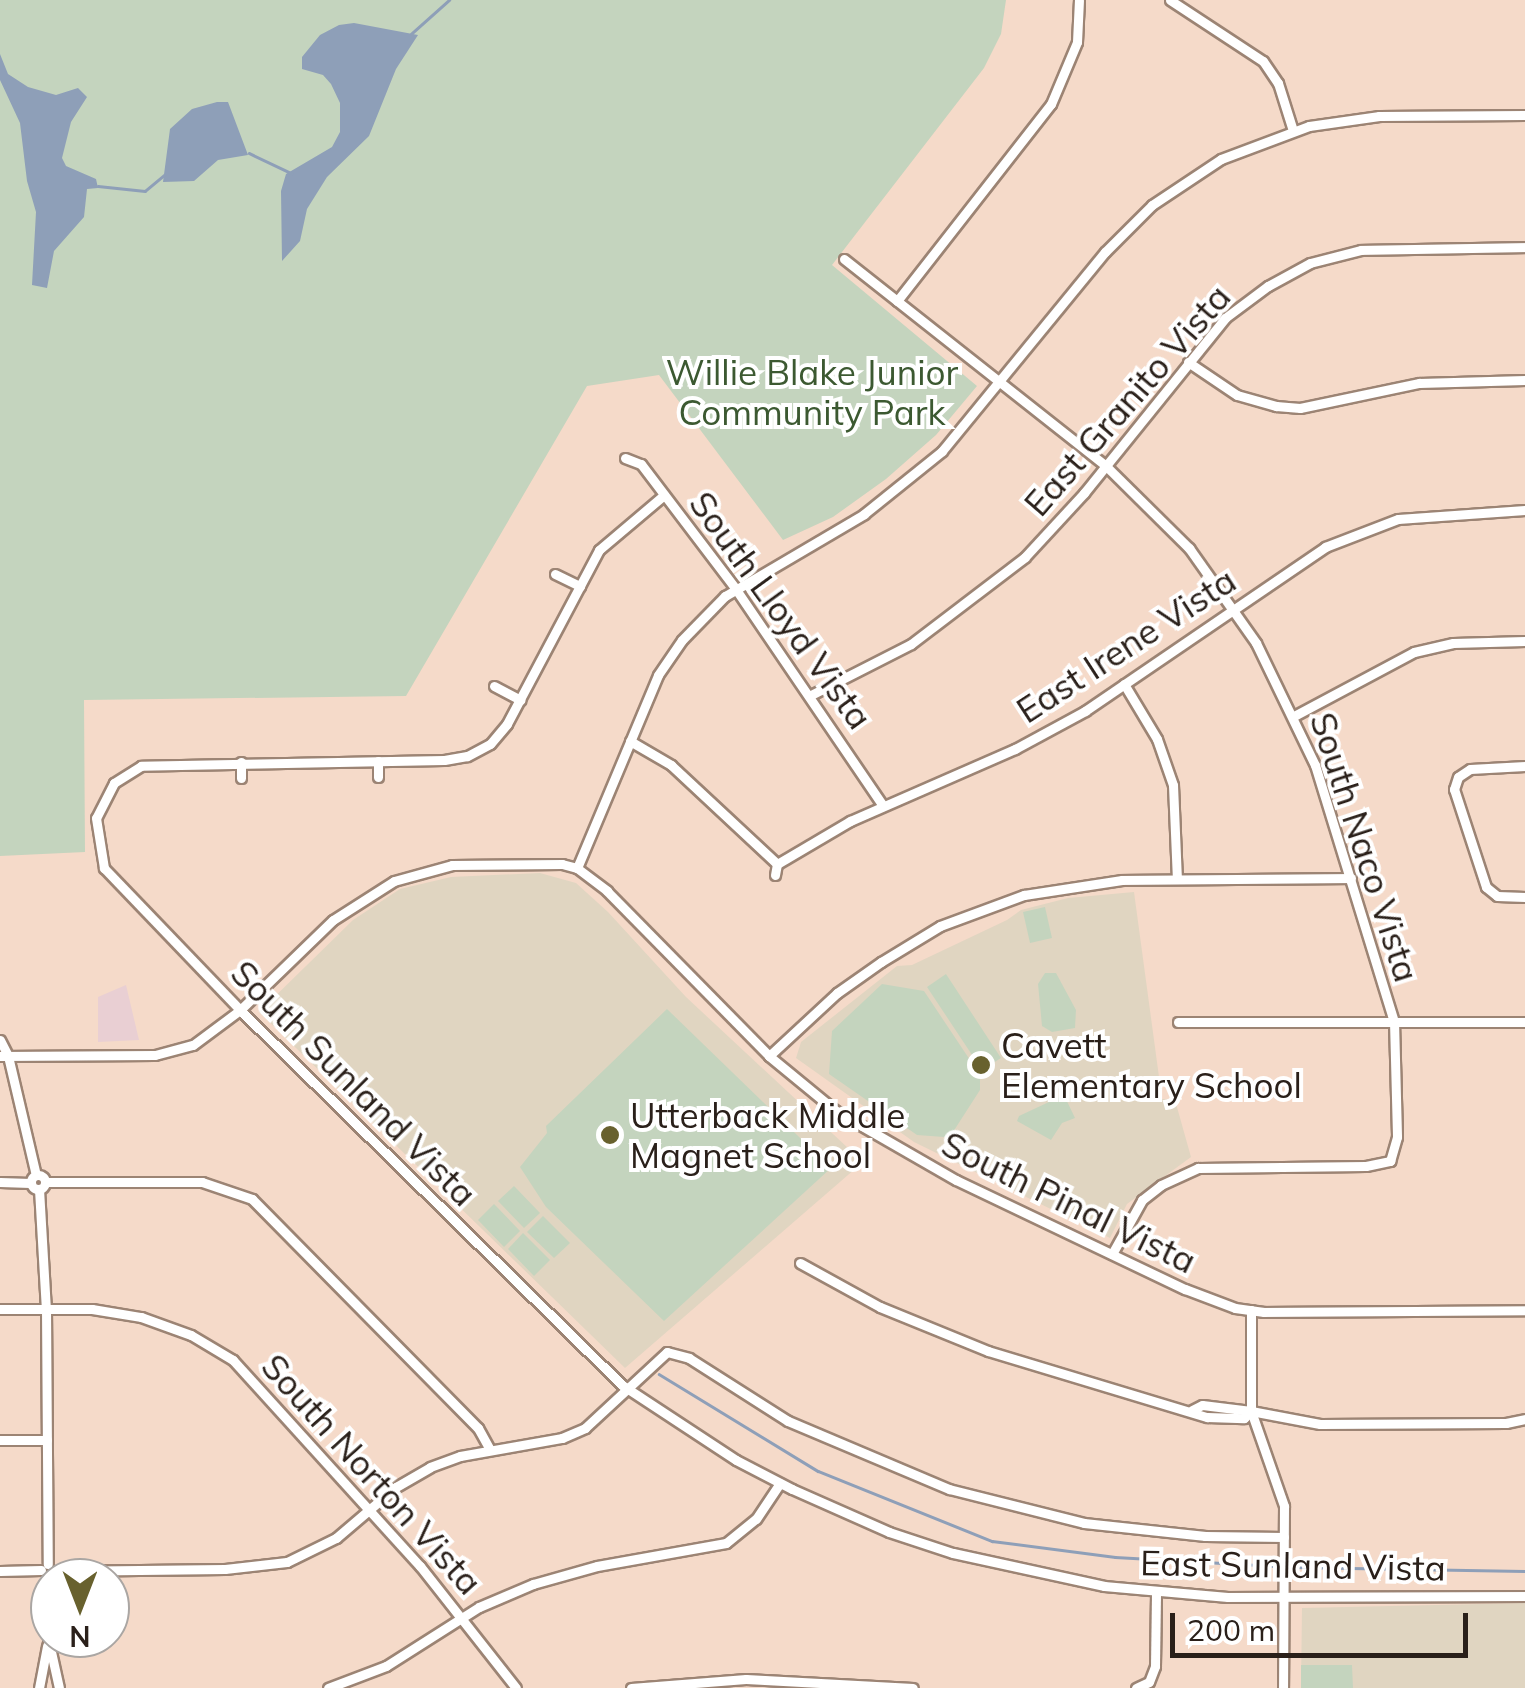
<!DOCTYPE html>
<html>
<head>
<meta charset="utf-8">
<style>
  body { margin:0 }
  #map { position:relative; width:1525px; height:1688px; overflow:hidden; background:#f5dac9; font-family:Mulish,sans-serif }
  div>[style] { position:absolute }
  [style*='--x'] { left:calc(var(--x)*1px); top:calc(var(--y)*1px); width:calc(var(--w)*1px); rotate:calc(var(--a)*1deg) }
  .industrial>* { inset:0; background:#e9cfd3 }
  .education>* { inset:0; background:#e0d5c1 }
  .green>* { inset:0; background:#c4d4be }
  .water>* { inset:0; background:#8e9fb8 }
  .stream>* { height:2.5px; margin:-1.25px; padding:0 1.25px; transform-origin:1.25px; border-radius:1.25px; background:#8e9fb8 }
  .roads { filter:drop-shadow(2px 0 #9c8474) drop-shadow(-2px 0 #9c8474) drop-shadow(0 2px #9c8474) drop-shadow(0 -2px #9c8474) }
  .street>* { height:9px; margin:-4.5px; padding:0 4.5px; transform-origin:4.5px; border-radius:4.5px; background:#fff }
  .street>.ring { margin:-4.5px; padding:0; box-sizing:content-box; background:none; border:9px solid #fff; border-radius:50% }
  .dots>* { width:28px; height:28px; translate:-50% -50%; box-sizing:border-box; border:5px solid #fff; border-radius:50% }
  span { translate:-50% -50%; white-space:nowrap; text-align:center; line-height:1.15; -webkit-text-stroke:8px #fff; paint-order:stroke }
  .park-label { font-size:35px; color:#3c5931 }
  .street-label { font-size:35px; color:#2a201a }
  .poi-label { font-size:35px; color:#2a201a }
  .left { translate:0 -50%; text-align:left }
  .north { position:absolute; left:30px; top:1558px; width:100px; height:100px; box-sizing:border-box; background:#fff; border:2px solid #aaa6a3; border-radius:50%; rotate:180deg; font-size:28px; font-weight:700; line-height:40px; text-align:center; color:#2a201a }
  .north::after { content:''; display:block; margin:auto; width:35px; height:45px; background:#68612e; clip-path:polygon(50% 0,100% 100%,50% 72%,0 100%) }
  .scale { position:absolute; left:1170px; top:1613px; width:298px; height:45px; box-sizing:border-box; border:5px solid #2a201a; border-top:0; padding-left:12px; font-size:30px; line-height:35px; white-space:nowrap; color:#2a201a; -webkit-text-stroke:8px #fff; paint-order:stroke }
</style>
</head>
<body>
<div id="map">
  <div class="industrial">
    <i style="clip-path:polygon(126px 985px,139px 1040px,98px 1042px,98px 997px)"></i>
  </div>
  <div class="education">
    <i style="clip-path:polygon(540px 873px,576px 883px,608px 912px,686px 997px,863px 1162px,625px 1368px,259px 1012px,353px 920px,400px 889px,451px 877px)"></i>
    <i style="clip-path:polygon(1134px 892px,1162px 1099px,1175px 1100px,1191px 1157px,1127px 1204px,1110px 1238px,914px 1142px,796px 1058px,801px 1042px,897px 966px,912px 965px,1007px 920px,1021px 910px,1068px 898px)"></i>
    <i style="clip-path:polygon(1525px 1603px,1525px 1688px,1301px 1688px,1302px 1608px)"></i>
  </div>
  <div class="green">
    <i style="clip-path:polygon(0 0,1006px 0,1001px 34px,984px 68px,832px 265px,977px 386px,936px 435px,886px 479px,833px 517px,783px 540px,659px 375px,587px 386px,406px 696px,84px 700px,85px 852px,0 856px)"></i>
    <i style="clip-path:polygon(1045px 907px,1052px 938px,1030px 943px,1023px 912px)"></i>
    <i style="clip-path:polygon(1045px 973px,1056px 973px,1076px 1010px,1075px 1028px,1052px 1032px,1042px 1026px,1038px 984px)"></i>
    <i style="clip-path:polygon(946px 974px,1001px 1058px,982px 1070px,927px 987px)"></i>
    <i style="clip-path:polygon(882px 984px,924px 991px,980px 1075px,980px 1090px,953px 1132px,944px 1137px,917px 1135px,829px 1074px,832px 1031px)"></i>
    <i style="clip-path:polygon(667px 1009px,831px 1168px,664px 1321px,546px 1207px,520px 1167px,547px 1133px,546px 1126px)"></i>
    <i style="clip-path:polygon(1064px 1095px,1075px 1118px,1062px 1123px,1051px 1140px,1017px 1121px,1019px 1116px)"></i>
    <i style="clip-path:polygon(514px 1186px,540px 1213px,524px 1228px,498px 1201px)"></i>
    <i style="clip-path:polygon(494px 1204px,520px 1231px,504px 1247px,478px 1220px)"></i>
    <i style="clip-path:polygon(543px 1216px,570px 1243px,554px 1258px,527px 1232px)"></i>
    <i style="clip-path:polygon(523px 1233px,550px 1260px,534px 1276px,508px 1249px)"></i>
    <i style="clip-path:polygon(1301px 1665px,1352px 1665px,1353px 1688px,1301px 1688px)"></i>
  </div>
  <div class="water">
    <i style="clip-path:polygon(354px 23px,418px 35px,396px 69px,369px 136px,327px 177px,307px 209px,300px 241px,282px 261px,281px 191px,286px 174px,332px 147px,340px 132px,340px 103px,331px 84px,323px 75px,302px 69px,302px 57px,320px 35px,339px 25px)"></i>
    <i style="clip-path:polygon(0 54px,8px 74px,28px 87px,56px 95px,78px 88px,87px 97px,71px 122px,62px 158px,66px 166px,96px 179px,98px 188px,87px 189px,84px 217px,54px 251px,47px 288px,32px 285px,36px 212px,27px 181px,20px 123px,0 80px)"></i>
    <i style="clip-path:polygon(217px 102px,228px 102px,248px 155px,218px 160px,194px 181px,163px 182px,170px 129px,192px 109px)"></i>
  </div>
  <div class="stream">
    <i style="--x:411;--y:34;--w:51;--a:-41.8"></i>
    <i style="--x:249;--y:153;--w:47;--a:25.5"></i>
    <i style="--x:98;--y:186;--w:47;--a:6.1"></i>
    <i style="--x:145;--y:191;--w:25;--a:-40"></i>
    <i style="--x:659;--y:1374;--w:186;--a:31.4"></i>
    <i style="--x:818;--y:1471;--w:188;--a:21.9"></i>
    <i style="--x:992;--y:1541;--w:124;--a:7.4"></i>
    <i style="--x:1115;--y:1557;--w:160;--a:3.2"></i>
    <i style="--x:1292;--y:1567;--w:233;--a:1"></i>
  </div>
  <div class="roads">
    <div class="street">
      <i style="--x:1170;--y:0;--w:111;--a:33.3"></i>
      <i style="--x:1263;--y:61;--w:27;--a:56"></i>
      <i style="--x:1278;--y:83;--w:50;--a:72.6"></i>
      <i style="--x:844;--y:259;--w:334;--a:38.3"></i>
      <i style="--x:1106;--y:466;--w:117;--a:44.7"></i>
      <i style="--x:1189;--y:548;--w:116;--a:54.8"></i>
      <i style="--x:1256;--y:643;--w:136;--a:64.2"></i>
      <i style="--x:1315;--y:765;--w:268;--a:72.9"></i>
      <i style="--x:1394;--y:1021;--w:116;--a:88.5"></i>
      <i style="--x:1397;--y:1137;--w:25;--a:106"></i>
      <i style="--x:897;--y:301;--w:250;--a:-52"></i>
      <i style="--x:1051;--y:104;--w:67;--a:-67.2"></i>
      <i style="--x:1077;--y:42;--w:42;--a:-87.3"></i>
      <i style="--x:1188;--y:362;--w:59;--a:34"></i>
      <i style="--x:1237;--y:395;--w:41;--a:15.8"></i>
      <i style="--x:1276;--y:406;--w:24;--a:5"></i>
      <i style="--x:1300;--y:408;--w:122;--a:-11.9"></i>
      <i style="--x:1419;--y:383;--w:106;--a:-1.6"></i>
      <i style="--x:625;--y:458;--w:17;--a:21"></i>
      <i style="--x:641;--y:464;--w:156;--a:52.8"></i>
      <i style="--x:735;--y:588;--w:261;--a:55.8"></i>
      <i style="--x:664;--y:495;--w:85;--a:139.8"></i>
      <i style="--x:599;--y:550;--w:197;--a:117.9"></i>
      <i style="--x:507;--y:724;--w:26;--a:130"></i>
      <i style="--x:490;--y:744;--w:26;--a:152"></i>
      <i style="--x:467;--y:756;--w:23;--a:170"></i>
      <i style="--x:444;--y:760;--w:303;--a:178.9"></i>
      <i style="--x:141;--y:766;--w:32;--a:148"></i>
      <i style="--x:114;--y:783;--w:39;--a:117"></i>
      <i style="--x:96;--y:818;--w:51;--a:80.9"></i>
      <i style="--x:104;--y:868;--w:197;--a:46.2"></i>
      <i style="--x:240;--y:1010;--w:535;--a:44.47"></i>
      <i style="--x:622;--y:1385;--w:136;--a:33.3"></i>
      <i style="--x:736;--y:1460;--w:63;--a:27.4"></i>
      <i style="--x:792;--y:1489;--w:106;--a:23.9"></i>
      <i style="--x:889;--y:1532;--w:67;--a:18.2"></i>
      <i style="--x:953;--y:1553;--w:155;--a:12.3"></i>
      <i style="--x:1104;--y:1586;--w:124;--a:5.1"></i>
      <i style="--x:1228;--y:1597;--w:297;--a:-0.2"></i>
      <i style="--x:555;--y:574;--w:28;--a:26"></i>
      <i style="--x:1124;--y:684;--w:64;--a:59"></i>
      <i style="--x:1157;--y:739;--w:49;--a:70.8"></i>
      <i style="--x:1173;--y:785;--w:94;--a:87.6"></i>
      <i style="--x:494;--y:686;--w:30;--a:28"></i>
      <i style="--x:809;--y:696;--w:114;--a:-27"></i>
      <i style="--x:911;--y:644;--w:143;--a:-37.3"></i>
      <i style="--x:1025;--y:557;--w:87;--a:-47.3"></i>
      <i style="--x:1084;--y:493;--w:225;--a:-51.1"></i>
      <i style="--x:1225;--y:318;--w:54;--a:-36.7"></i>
      <i style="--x:1268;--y:286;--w:48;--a:-28.7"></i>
      <i style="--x:1310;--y:263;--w:53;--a:-14.3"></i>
      <i style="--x:1361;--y:250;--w:164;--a:-1"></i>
      <i style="--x:1294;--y:716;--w:136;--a:-28.1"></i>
      <i style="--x:1414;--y:652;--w:40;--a:-13"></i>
      <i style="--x:1453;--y:643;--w:72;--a:-1.6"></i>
      <i style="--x:630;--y:741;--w:48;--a:30.3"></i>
      <i style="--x:671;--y:765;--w:145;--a:43"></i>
      <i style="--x:378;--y:761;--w:16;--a:90"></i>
      <i style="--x:241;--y:762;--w:16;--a:90"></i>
      <i style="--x:1525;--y:766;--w:55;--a:176.9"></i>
      <i style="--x:1470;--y:769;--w:14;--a:146"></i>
      <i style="--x:1458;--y:777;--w:13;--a:108"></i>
      <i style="--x:1454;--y:789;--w:103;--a:71.9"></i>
      <i style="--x:1486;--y:887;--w:14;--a:39"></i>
      <i style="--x:1497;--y:896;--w:28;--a:2"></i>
      <i style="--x:577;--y:868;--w:209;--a:-67.2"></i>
      <i style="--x:658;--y:675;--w:42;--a:-55.6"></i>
      <i style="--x:682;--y:640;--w:62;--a:-45.7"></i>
      <i style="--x:725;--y:596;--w:161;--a:-30.5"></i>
      <i style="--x:864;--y:514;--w:100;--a:-38.9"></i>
      <i style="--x:942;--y:451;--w:257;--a:-50.7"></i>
      <i style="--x:1105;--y:252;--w:66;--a:-45"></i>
      <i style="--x:1152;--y:205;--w:83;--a:-33.7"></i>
      <i style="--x:1221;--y:159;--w:94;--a:-20.6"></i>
      <i style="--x:1309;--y:126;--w:71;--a:-8.1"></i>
      <i style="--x:1379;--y:116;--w:146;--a:-0.4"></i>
      <i style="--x:775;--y:875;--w:11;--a:-80"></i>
      <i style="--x:777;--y:864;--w:85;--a:-30.5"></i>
      <i style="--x:850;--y:821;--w:180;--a:-23.6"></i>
      <i style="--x:1015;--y:749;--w:80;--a:-28.5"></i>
      <i style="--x:1085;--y:711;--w:291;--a:-34.3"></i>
      <i style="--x:1325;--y:547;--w:78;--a:-21"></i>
      <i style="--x:1398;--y:519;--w:127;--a:-4.1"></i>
      <i style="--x:1178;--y:1022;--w:347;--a:0"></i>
      <i style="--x:0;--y:1040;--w:18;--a:63"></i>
      <i style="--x:8;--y:1056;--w:122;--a:76.8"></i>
      <i style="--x:0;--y:1056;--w:155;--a:-0.4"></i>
      <i style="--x:155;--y:1055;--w:39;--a:-15"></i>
      <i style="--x:193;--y:1045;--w:59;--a:-36.7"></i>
      <i style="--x:240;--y:1010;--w:129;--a:-44.1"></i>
      <i style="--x:333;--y:920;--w:72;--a:-32.6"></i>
      <i style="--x:394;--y:881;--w:60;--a:-15.4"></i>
      <i style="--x:452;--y:865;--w:110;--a:-0.5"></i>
      <i style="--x:562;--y:864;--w:16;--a:15"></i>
      <i style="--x:577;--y:868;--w:38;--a:37"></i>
      <i style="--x:607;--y:891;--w:231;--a:45.5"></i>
      <i style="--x:769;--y:1056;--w:87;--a:39.4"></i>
      <i style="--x:836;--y:1111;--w:138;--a:29.9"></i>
      <i style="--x:956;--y:1180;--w:254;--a:25.5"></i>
      <i style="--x:1185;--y:1289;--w:53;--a:20.8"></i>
      <i style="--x:1235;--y:1308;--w:29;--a:8"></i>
      <i style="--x:1264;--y:1312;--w:261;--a:-0.4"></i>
      <i style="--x:769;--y:1056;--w:93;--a:-42.8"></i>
      <i style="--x:837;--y:993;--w:54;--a:-35.2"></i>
      <i style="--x:881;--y:962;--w:69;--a:-31.4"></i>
      <i style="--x:940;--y:926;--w:90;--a:-20.3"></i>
      <i style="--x:1024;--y:895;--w:99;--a:-8.7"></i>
      <i style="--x:1122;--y:880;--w:229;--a:-0.5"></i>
      <i class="ring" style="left:31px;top:1175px;width:5px;height:5px"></i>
      <i style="--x:0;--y:1182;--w:30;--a:2"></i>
      <i style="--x:45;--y:1182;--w:157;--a:0"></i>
      <i style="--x:202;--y:1182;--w:53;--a:18.8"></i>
      <i style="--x:252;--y:1199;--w:322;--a:45.4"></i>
      <i style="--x:478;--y:1428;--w:25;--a:61"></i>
      <i style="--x:39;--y:1189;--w:120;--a:86.7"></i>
      <i style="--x:46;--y:1309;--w:255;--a:89.6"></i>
      <i style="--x:1112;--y:1254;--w:62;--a:-60.9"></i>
      <i style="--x:1142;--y:1200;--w:24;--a:-38"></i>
      <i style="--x:1161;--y:1185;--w:41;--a:-24.7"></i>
      <i style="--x:1198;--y:1168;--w:168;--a:-0.7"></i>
      <i style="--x:1366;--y:1166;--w:25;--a:-12"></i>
      <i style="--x:800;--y:1263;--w:91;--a:28.8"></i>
      <i style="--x:880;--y:1307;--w:117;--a:22.2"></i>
      <i style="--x:988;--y:1351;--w:229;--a:16.8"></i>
      <i style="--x:1207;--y:1417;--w:37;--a:2"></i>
      <i style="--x:1244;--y:1418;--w:10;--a:-45"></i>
      <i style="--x:1251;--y:1411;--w:49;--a:-173"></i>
      <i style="--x:1202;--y:1405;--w:11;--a:153"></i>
      <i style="--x:0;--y:1309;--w:92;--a:0"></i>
      <i style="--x:92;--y:1309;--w:50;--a:9.3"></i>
      <i style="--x:141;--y:1317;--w:53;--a:19.8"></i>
      <i style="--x:191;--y:1335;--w:49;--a:30.8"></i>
      <i style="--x:233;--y:1360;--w:278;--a:47.8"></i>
      <i style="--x:420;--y:1566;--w:155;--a:51.8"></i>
      <i style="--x:1251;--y:1310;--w:101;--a:90"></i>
      <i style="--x:1251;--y:1411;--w:101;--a:70.8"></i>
      <i style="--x:1284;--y:1506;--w:182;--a:90.3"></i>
      <i style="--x:1251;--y:1411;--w:70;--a:10.7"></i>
      <i style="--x:1320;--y:1424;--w:186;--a:-0.3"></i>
      <i style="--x:1506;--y:1423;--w:19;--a:-12"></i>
      <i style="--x:0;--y:1440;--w:47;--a:0"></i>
      <i style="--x:0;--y:1571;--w:41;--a:-1.4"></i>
      <i style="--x:54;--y:1571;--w:171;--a:-0.7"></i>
      <i style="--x:225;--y:1569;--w:62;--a:-6.4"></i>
      <i style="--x:287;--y:1562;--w:55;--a:-26.1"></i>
      <i style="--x:336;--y:1538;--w:79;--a:-40.4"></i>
      <i style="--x:396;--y:1487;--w:39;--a:-30"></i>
      <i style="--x:430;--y:1467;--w:32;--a:-20"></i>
      <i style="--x:460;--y:1456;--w:104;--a:-10"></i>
      <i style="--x:562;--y:1438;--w:25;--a:-23"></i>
      <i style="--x:585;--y:1428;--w:112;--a:-42.8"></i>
      <i style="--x:667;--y:1352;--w:23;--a:15"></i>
      <i style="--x:689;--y:1358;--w:117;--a:32.5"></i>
      <i style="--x:788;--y:1421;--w:175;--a:22.9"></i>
      <i style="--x:949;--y:1489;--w:139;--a:14.1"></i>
      <i style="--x:1084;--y:1523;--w:122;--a:6.1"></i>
      <i style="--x:1205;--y:1536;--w:79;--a:0.7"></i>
      <i style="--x:48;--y:1577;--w:61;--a:90"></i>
      <i style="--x:48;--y:1638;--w:51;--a:77.6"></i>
      <i style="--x:39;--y:1688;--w:43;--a:-79.2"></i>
      <i style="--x:328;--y:1688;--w:62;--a:-20.8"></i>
      <i style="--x:386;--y:1666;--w:110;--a:-32.4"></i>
      <i style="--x:479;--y:1607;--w:59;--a:-23.1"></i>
      <i style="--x:533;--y:1584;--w:66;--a:-15.7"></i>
      <i style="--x:597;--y:1566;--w:131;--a:-10.1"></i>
      <i style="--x:726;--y:1543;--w:38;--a:-39"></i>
      <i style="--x:756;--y:1519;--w:43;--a:-56.3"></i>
      <i style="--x:631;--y:1688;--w:115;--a:-4.5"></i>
      <i style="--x:746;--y:1679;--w:167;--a:3.1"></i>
      <i style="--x:1136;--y:1688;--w:14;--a:-25"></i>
      <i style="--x:1149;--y:1682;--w:17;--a:-69"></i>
      <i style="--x:1155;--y:1666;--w:74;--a:-89.2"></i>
    </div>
  </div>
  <div class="dots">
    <i style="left:981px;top:1065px;background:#68612e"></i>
    <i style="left:610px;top:1135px;background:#68612e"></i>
  </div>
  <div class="park-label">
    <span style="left:812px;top:392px">Willie Blake Junior<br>Community Park</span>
  </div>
  <div class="street-label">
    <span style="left:1127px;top:400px;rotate:-49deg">East Granito Vista</span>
    <span style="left:781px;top:610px;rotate:54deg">South Lloyd Vista</span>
    <span style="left:1126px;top:645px;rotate:-33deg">East Irene Vista</span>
    <span style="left:1365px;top:847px;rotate:72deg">South Naco Vista</span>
    <span style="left:354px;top:1083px;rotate:45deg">South Sunland Vista</span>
    <span style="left:1069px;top:1202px;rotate:26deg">South Pinal Vista</span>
    <span style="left:372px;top:1474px;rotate:48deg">South Norton Vista</span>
    <span style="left:1293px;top:1565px;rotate:1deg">East Sunland Vista</span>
  </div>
  <div class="poi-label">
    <span class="left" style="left:1001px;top:1065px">Cavett<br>Elementary School</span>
    <span class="left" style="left:630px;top:1135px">Utterback Middle<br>Magnet School</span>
  </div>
  <div class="north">N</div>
  <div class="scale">200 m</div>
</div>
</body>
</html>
